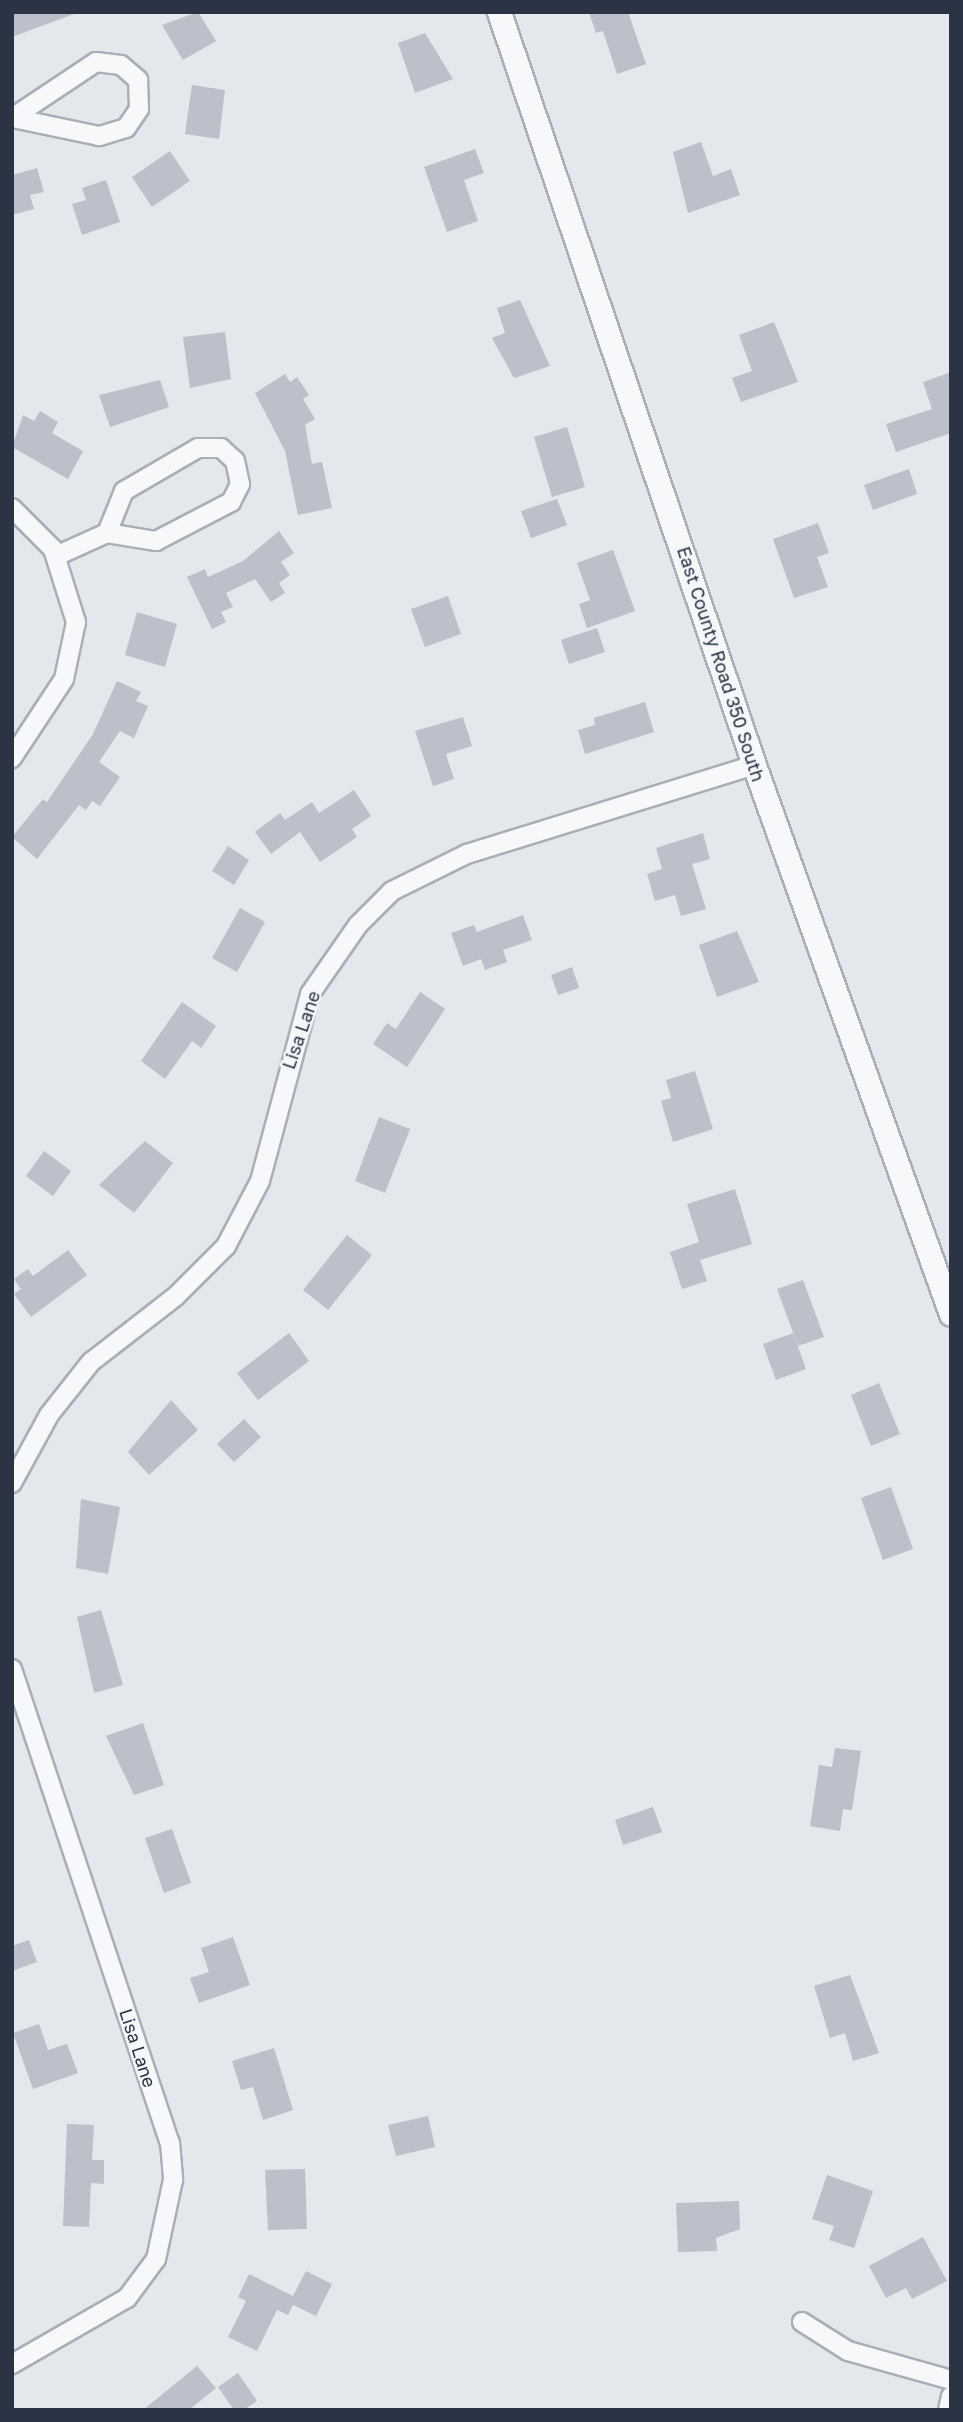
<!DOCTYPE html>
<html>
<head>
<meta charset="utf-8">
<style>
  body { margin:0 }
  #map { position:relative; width:963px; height:2422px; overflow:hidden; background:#e4e7ec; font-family:"Golos Text",sans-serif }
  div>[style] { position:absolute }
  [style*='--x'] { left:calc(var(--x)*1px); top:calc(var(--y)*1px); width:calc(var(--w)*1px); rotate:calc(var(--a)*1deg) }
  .building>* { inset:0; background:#bbc0ca }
  .roads { filter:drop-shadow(2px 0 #a9aeb7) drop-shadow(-2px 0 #a9aeb7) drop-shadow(0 2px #a9aeb7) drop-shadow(0 -2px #a9aeb7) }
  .minor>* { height:18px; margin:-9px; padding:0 9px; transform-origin:9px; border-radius:9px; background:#f7f8fa }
  .tertiary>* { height:23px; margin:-11.5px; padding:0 11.5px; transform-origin:11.5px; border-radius:11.5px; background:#f7f8fa }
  span { translate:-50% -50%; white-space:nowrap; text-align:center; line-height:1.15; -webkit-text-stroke:5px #f4f6f9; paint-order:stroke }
  .street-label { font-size:18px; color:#2b3445 }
  .frame { position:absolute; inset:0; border:14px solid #2b3445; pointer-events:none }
</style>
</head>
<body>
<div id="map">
  <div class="building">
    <i style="clip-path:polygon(12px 12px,73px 12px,74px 14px,12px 37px)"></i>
    <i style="clip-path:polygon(198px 12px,216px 41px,183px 60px,162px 25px)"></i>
    <i style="clip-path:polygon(589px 12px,628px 12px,646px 64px,617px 74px,603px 31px,596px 33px)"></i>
    <i style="clip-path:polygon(425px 33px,453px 79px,415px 93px,398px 43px)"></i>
    <i style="clip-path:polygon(192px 85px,225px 90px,219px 139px,185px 134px)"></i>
    <i style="clip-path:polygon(701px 142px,713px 176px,731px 169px,740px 195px,688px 213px,673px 152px)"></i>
    <i style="clip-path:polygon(475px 149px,484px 173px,464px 180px,478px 221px,447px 232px,424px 167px)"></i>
    <i style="clip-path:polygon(170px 151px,190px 181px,152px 207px,132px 177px)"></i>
    <i style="clip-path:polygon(37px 168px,44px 192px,30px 195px,34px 209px,12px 215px,12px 175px)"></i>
    <i style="clip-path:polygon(106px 180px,120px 222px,82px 235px,72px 204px,86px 200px,82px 188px)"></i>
    <i style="clip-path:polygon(520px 300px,550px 366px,514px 378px,492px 338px,505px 333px,497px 308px)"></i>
    <i style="clip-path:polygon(774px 322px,798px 382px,741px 402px,732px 378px,752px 371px,739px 335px)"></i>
    <i style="clip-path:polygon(225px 332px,231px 379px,190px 388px,183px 337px)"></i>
    <i style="clip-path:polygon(951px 372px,951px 433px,896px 452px,886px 424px,932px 409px,923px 382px)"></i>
    <i style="clip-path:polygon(285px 374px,290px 382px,297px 377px,309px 395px,303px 399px,315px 419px,305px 425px,312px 464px,322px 462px,332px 508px,298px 515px,285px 451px,255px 393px)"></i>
    <i style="clip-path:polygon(160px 380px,169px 407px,110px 427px,99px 395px)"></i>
    <i style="clip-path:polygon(40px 411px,58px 422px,52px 433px,83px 451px,68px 479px,12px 447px,23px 415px,34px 421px)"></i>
    <i style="clip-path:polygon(567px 427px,585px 487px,552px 497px,534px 437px)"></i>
    <i style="clip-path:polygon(909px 469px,917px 494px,873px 510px,864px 485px)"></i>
    <i style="clip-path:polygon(557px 499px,567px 525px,531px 538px,521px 511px)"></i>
    <i style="clip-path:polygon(818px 523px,829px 553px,817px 557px,828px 587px,794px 598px,773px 539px)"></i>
    <i style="clip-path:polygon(279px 531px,294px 553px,281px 562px,290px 575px,279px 583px,285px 593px,271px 602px,255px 579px,226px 593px,233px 607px,221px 612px,226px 622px,212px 629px,187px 577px,205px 569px,208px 577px,243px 561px)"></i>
    <i style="clip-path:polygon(613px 550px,635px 611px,587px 628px,579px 604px,590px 600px,577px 563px)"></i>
    <i style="clip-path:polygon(448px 596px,461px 634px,425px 647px,411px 609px)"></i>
    <i style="clip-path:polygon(137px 612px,177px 624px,165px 667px,125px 655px)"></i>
    <i style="clip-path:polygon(597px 628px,605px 652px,569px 664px,561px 640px)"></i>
    <i style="clip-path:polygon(117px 681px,141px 692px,136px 701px,148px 706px,134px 738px,120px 731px,99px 762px,120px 777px,100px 806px,92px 801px,86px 810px,79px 805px,37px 859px,12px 837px,43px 799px,47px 802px,93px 734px)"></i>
    <i style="clip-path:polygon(645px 702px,654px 732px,585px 754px,578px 730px,595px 725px,594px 718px)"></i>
    <i style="clip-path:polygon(463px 717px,472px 746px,446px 754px,454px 779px,433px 786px,415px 731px)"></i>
    <i style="clip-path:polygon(354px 790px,371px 816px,352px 829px,357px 837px,320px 862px,300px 832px,271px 854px,255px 832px,280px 813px,285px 820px,312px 802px,319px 813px)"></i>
    <i style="clip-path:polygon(703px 833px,710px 859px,692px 864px,706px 909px,681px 916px,675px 895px,655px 901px,647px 874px,662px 869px,656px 848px)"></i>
    <i style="clip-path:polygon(228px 846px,249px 860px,234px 885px,212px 871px)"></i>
    <i style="clip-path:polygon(240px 908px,265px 922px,237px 972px,212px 958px)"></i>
    <i style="clip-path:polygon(523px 915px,532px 940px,503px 950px,507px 962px,485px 970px,481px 959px,463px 966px,451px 933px,474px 925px,477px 932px)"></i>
    <i style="clip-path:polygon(737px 931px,759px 982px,717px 997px,699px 945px)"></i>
    <i style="clip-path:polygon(572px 967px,579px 988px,558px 995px,551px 975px)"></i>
    <i style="clip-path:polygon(420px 992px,445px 1009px,407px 1067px,373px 1044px,387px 1023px,396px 1029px)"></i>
    <i style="clip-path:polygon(182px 1002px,216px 1026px,201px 1048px,192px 1041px,165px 1079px,141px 1061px)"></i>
    <i style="clip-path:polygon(695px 1071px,713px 1129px,673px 1142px,661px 1101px,671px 1098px,666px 1080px)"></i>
    <i style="clip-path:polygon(379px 1117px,410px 1129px,385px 1193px,355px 1181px)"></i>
    <i style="clip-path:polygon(145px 1141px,173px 1163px,134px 1213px,99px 1185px)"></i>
    <i style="clip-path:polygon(44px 1151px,71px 1171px,53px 1196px,26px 1176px)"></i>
    <i style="clip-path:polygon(735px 1189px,752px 1244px,700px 1260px,707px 1281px,682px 1289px,670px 1252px,699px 1242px,687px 1204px)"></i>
    <i style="clip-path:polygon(347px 1235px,372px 1255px,328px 1310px,303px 1290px)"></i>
    <i style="clip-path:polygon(68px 1250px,87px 1275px,31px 1317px,14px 1294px,21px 1289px,14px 1279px,28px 1269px,33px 1276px)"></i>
    <i style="clip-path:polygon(803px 1280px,824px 1337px,798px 1346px,777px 1289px)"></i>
    <i style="clip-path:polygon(289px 1333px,309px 1361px,258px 1400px,237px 1373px)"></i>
    <i style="clip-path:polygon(793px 1333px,806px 1369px,776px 1380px,763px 1344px)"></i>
    <i style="clip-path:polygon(879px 1383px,900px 1434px,871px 1446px,851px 1395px)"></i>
    <i style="clip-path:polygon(171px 1400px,198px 1430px,149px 1475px,128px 1452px)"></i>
    <i style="clip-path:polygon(244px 1419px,261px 1437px,234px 1462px,217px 1444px)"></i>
    <i style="clip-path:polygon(891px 1487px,913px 1549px,883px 1560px,861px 1498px)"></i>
    <i style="clip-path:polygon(81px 1499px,120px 1507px,108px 1574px,76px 1568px)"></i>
    <i style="clip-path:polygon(101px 1610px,123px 1685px,94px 1693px,77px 1617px)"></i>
    <i style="clip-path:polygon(143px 1723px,164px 1785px,134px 1795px,106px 1736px)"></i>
    <i style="clip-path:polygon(835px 1748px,861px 1751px,852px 1810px,843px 1809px,840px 1831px,810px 1826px,819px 1765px,832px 1767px)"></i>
    <i style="clip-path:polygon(653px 1807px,662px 1832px,623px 1845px,615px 1820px)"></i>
    <i style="clip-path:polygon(172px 1829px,191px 1883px,164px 1893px,145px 1838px)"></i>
    <i style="clip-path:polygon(233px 1937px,250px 1985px,199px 2003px,190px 1978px,209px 1972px,201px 1948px)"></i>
    <i style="clip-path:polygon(29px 1940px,37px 1962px,12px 1971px,12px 1946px)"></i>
    <i style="clip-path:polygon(850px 1975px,879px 2053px,853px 2061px,845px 2033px,830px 2038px,814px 1986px)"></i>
    <i style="clip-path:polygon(39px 2024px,48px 2050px,67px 2044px,78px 2073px,33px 2089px,13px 2033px)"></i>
    <i style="clip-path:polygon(274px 2048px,293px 2110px,263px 2120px,253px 2087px,241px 2090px,232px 2061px)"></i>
    <i style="clip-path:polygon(428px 2116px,435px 2147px,396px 2156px,388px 2125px)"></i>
    <i style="clip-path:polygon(67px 2124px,94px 2125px,92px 2160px,104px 2160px,104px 2184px,91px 2183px,89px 2227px,63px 2226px)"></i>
    <i style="clip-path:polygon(305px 2169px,307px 2229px,268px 2230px,265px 2170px)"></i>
    <i style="clip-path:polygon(827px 2175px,873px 2191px,854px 2248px,829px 2240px,834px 2226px,812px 2219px)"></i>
    <i style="clip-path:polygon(739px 2201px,740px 2229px,716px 2238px,717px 2251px,678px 2252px,676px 2203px)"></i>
    <i style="clip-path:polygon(923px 2237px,947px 2281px,912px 2299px,906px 2288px,886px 2298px,869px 2266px)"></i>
    <i style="clip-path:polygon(306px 2271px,332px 2284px,316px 2316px,293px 2305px,288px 2315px,277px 2310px,257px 2351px,228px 2337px,246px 2301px,238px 2297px,249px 2274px,293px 2296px)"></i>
    <i style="clip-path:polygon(197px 2366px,216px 2388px,189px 2410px,143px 2410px)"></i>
    <i style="clip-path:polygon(238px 2373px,257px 2401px,244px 2410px,234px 2410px,218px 2387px)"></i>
  </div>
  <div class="roads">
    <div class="minor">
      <i style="--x:12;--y:118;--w:101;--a:-33.7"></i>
      <i style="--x:96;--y:62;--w:25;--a:7"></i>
      <i style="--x:121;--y:65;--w:23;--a:41"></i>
      <i style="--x:138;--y:80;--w:29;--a:88"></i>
      <i style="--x:139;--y:109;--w:23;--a:124"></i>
      <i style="--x:126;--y:128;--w:28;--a:163"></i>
      <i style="--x:99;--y:136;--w:88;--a:-168.2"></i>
      <i style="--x:12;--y:508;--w:58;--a:45"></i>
      <i style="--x:53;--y:549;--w:77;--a:72.5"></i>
      <i style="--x:76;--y:622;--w:58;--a:101.9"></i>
      <i style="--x:64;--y:679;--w:95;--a:123.4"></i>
      <i style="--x:56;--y:556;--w:56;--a:-24.3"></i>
      <i style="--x:107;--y:533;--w:50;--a:9.3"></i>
      <i style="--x:156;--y:541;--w:85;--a:-27.5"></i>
      <i style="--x:231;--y:502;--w:20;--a:-63"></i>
      <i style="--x:240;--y:484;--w:24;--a:-102"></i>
      <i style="--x:235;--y:461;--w:19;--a:-137"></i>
      <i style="--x:221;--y:448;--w:23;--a:180"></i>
      <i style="--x:198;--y:448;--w:86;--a:149.8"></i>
      <i style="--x:124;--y:491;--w:45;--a:112"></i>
      <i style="--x:12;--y:1483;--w:77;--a:-61.4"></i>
      <i style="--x:49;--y:1415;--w:68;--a:-51.6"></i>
      <i style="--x:91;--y:1362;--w:108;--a:-37.8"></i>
      <i style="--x:176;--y:1296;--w:71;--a:-45"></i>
      <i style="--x:226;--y:1246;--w:73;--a:-62.4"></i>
      <i style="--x:260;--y:1181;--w:194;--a:-75"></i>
      <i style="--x:310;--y:994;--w:84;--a:-55.2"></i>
      <i style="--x:358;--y:925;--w:48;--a:-45"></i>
      <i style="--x:392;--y:891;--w:84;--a:-26.3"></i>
      <i style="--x:467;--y:854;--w:300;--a:-17.2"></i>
      <i style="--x:12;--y:1669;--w:500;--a:71.6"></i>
      <i style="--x:170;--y:2143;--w:37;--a:85"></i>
      <i style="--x:173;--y:2180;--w:81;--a:102.1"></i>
      <i style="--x:156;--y:2259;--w:49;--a:126.6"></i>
      <i style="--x:127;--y:2298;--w:133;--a:150.1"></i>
      <i style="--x:802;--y:2322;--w:54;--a:32.2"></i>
      <i style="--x:848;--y:2351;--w:107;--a:15.7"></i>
      <i style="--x:948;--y:2410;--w:14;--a:-78"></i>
    </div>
    <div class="tertiary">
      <i style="--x:499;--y:12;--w:795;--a:71.29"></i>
      <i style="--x:754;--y:765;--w:583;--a:70.26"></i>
    </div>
  </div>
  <div class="street-label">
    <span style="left:721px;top:664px;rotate:72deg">East County Road 350 South</span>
    <span style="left:301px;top:1030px;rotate:-71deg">Lisa Lane</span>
    <span style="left:138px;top:2048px;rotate:72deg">Lisa Lane</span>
  </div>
  <div class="frame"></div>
</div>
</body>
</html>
